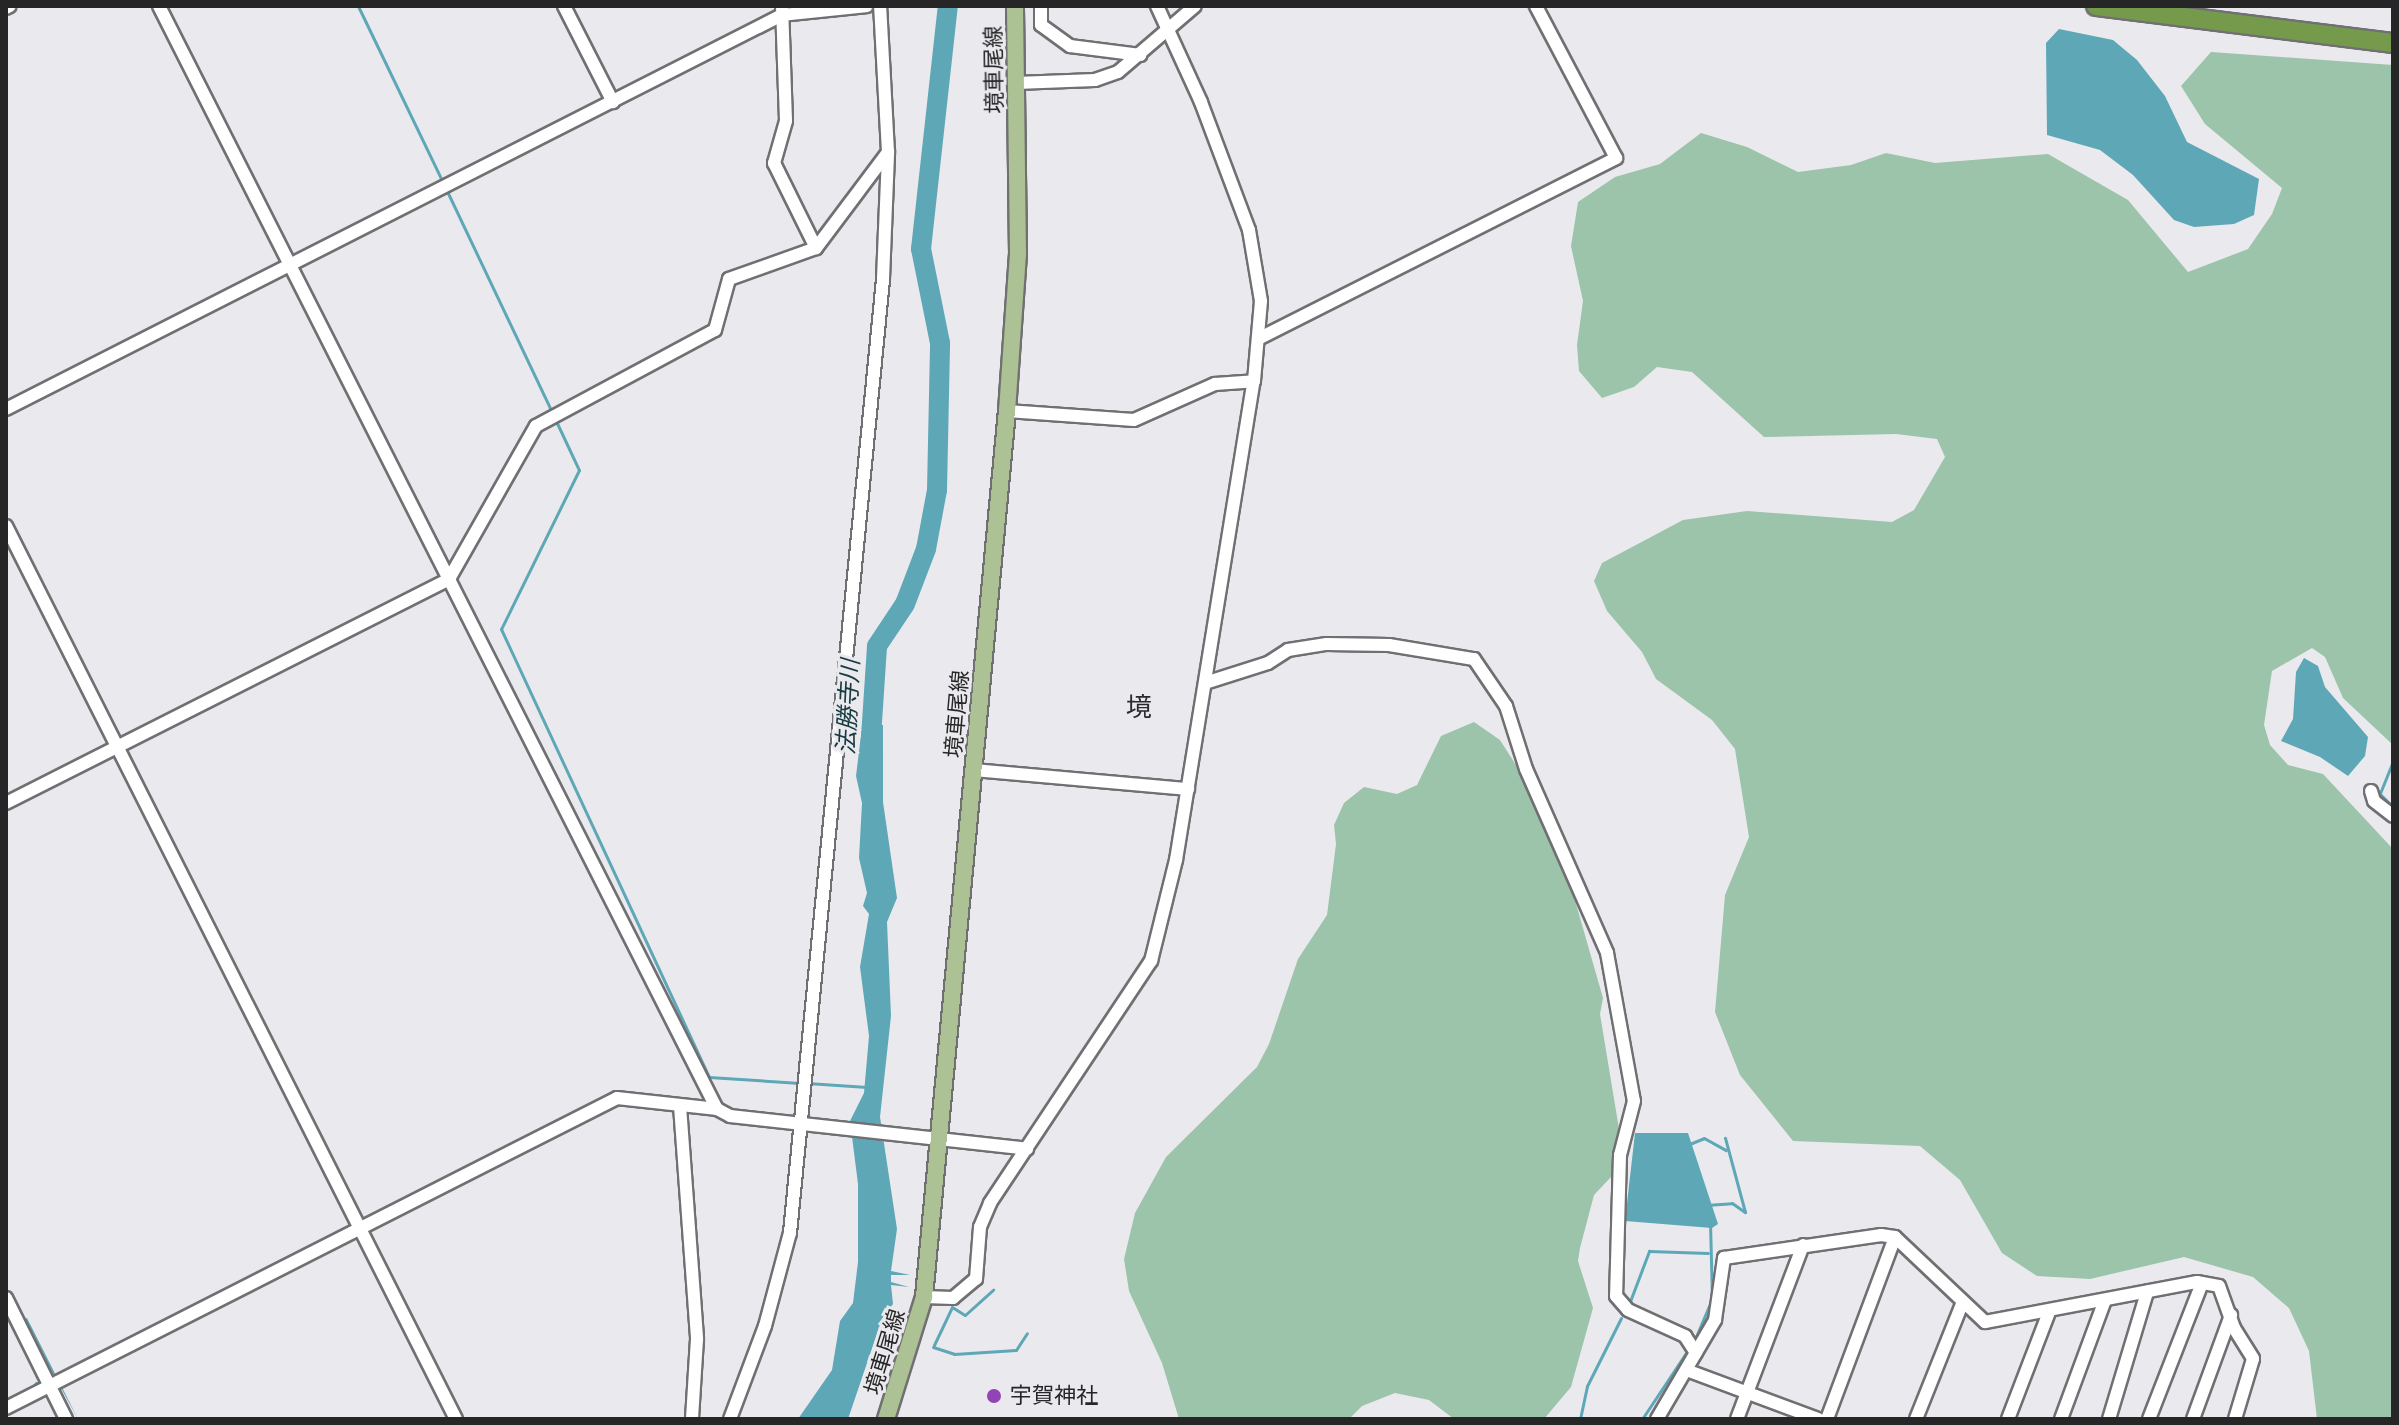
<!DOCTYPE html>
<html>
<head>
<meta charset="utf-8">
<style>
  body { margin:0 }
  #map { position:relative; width:2399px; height:1425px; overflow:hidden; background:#eaeaee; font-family:"Asap Condensed","Noto Sans JP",sans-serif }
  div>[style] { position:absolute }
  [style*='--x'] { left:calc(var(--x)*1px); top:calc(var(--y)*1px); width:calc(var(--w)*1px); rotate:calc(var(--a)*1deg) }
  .green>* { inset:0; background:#9bc4aa }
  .water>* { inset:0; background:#5ea7b6 }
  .stream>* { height:3px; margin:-1.5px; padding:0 1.5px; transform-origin:1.5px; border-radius:1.5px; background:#5ea7b6 }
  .river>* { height:20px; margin:-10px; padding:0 10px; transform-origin:10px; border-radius:10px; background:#5ea7b6 }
  .roads { filter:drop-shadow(2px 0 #707073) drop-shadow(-2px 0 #707073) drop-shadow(0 2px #707073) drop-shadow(0 -2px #707073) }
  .minor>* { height:12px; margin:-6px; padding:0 6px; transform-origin:6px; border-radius:6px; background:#fff }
  .major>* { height:16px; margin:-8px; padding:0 8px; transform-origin:8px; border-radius:8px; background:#acc294 }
  .highway>* { height:18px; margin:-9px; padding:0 9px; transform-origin:9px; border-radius:9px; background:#759a4c }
  .dots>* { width:22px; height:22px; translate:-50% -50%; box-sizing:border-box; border:4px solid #eaeaee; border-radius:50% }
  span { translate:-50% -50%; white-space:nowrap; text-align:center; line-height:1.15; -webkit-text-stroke:6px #eaeaee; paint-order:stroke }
  .street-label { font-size:22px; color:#262627 }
  .poi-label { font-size:22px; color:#262627 }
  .left { translate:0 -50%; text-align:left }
  .water-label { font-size:24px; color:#173b41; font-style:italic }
  .quarter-label { font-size:26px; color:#2a2a2d }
  .frame { position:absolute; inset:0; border:8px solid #262627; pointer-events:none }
</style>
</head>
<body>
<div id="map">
  <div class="green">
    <i style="clip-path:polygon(2211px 52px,2393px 65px,2393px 745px,2343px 698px,2325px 657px,2312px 648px,2272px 671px,2264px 725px,2270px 745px,2288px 765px,2323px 774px,2393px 849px,2393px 1419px,2317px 1419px,2309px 1351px,2289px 1308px,2253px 1277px,2184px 1257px,2090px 1279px,2037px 1276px,2002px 1253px,1960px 1180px,1920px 1146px,1793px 1141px,1740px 1075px,1715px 1012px,1725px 895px,1749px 837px,1735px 749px,1712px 720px,1656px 679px,1642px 652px,1607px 611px,1594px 581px,1602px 563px,1683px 520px,1747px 511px,1892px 522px,1914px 510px,1945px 457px,1937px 439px,1896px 434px,1764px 437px,1692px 372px,1657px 367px,1634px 387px,1602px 398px,1579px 371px,1577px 345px,1583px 301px,1571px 246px,1578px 202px,1615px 177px,1660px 164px,1701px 133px,1747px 147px,1798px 172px,1851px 165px,1886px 153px,1935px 163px,2048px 154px,2128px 200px,2188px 272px,2248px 249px,2272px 214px,2282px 188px,2205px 124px,2181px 86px)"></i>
    <i style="clip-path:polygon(1474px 722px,1500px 740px,1521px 773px,1568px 876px,1603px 998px,1600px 1014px,1619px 1129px,1611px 1177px,1594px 1195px,1580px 1248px,1578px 1261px,1593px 1308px,1571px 1387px,1544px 1419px,1454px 1419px,1429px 1400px,1395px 1393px,1362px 1406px,1349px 1419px,1179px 1419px,1162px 1363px,1129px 1291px,1124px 1259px,1135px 1213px,1166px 1157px,1257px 1067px,1269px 1044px,1298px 959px,1327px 915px,1336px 844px,1334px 825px,1344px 803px,1364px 787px,1397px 794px,1417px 785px,1441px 736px)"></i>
  </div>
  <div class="water">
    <i style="clip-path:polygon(2059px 29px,2113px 40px,2137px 60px,2165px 96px,2187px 142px,2259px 179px,2254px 215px,2234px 224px,2194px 227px,2174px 220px,2133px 175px,2100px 150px,2047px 135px,2046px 43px)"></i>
    <i style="clip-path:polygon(2304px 658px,2318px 666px,2325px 687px,2368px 737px,2365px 756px,2348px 776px,2320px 757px,2281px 741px,2293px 719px,2296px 672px)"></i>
    <i style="clip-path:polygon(883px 725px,883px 802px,897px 898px,887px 922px,891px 1016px,880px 1117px,897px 1229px,891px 1271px,910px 1275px,891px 1275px,891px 1282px,909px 1287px,891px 1285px,893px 1304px,882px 1319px,848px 1419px,798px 1419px,832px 1370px,840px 1321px,853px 1303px,858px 1262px,858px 1184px,850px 1121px,864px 1093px,869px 1036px,860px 967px,869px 914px,863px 906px,867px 893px,859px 858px,862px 803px,856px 776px,862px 727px)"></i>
    <i style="clip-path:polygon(1635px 1133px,1688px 1133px,1718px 1224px,1712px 1228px,1625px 1221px)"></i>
    <i style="clip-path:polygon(27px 1318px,78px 1419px,23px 1319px)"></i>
  </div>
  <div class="stream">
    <i style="--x:358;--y:6;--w:196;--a:64.3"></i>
    <i style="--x:446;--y:189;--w:249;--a:64.6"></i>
    <i style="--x:556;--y:421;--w:54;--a:64.9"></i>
    <i style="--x:579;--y:470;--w:177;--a:116.1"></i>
    <i style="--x:501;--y:629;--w:494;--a:65.1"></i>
    <i style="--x:709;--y:1077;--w:91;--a:3.8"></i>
    <i style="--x:2393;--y:761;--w:35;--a:112"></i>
    <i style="--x:2380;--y:794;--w:18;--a:45"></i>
    <i style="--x:807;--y:1083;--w:60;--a:3.8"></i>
    <i style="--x:1687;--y:1145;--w:18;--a:-22"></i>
    <i style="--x:1704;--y:1138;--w:25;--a:29"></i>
    <i style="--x:1706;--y:1205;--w:26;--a:-4"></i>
    <i style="--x:1732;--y:1203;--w:16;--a:35"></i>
    <i style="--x:1745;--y:1212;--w:77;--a:-105.1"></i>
    <i style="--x:1629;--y:1304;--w:57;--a:-69.3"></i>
    <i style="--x:1649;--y:1251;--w:59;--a:1.9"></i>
    <i style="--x:1720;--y:1320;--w:41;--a:-80.1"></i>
    <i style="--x:1695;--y:1339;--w:43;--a:-67"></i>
    <i style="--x:1712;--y:1299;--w:74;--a:-91.5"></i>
    <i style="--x:934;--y:1345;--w:42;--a:-64.7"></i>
    <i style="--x:952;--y:1307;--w:15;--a:32"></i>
    <i style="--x:965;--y:1315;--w:38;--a:-42"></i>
    <i style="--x:933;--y:1347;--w:22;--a:18"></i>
    <i style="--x:954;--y:1354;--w:62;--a:-3.7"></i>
    <i style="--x:1016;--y:1350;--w:20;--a:-57"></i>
    <i style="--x:31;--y:1389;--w:8;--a:-50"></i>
    <i style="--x:1580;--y:1419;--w:34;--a:-78"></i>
    <i style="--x:1587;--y:1386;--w:76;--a:-63.4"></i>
    <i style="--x:1642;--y:1419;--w:83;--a:-56.3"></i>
  </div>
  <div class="river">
    <i style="--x:870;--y:752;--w:106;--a:-86.2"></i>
    <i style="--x:877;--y:646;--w:50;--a:-56.3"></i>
    <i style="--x:905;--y:604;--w:59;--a:-69.1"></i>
    <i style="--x:926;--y:549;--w:60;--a:-79.4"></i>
    <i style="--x:937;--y:490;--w:147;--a:-88.8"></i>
    <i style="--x:940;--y:343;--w:96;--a:-101.4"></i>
    <i style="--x:921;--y:249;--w:244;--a:-83.7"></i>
  </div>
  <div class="roads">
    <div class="minor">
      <i style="--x:159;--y:6;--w:1236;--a:63.17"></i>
      <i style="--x:564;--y:6;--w:108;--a:63"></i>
      <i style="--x:782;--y:6;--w:115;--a:88"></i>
      <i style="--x:786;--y:121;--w:44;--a:105.9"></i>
      <i style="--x:774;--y:163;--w:95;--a:63.7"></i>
      <i style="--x:1041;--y:6;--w:19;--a:90"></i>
      <i style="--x:1041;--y:25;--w:36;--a:36"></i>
      <i style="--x:1070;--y:46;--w:71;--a:7.3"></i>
      <i style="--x:6;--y:8;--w:4;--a:-27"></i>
      <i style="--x:1016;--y:83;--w:79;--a:-2.2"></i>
      <i style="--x:1095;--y:80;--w:24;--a:-19"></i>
      <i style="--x:1118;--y:72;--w:101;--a:-40.6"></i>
      <i style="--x:1260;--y:338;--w:399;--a:-26.8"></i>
      <i style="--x:1616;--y:158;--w:172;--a:-117.8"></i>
      <i style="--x:6;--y:409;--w:870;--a:-26.92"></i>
      <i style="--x:782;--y:15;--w:85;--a:-6"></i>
      <i style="--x:1007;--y:411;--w:127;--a:4.1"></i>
      <i style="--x:1134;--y:420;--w:89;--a:-24"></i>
      <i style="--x:1215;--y:384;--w:39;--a:-4"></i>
      <i style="--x:6;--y:526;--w:1000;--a:63.26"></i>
      <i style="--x:1205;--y:683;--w:66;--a:-17.6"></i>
      <i style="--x:1268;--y:663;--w:24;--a:-33"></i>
      <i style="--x:1288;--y:650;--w:39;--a:-9"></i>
      <i style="--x:1327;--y:644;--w:62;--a:0.9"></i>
      <i style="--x:1389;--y:645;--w:86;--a:9.4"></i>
      <i style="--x:1474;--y:659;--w:57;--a:55.8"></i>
      <i style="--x:1506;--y:706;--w:66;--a:72.4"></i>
      <i style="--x:1526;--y:769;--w:201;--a:66.2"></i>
      <i style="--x:1607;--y:953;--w:150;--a:79.7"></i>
      <i style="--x:1634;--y:1101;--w:56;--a:104.5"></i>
      <i style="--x:1620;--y:1155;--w:141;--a:91.6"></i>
      <i style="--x:1616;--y:1296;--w:18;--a:49"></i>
      <i style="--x:1628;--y:1310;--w:63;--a:24.5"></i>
      <i style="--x:1685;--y:1336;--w:20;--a:57"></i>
      <i style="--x:974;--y:770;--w:215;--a:5.1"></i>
      <i style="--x:2371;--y:791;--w:10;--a:73"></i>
      <i style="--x:2374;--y:801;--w:24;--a:38"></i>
      <i style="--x:6;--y:803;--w:496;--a:-26.8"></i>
      <i style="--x:449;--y:579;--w:176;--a:-60.4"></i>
      <i style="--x:536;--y:426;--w:203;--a:-28.2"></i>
      <i style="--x:715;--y:330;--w:53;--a:-74.6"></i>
      <i style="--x:729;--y:279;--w:92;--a:-19.6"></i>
      <i style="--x:816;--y:248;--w:120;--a:-53.1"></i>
      <i style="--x:680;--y:1106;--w:234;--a:85.8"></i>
      <i style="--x:697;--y:1339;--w:80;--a:93.6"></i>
      <i style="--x:924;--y:1297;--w:29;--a:2"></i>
      <i style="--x:953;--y:1298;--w:30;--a:-40"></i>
      <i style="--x:976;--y:1279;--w:52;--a:-85.6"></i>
      <i style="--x:980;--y:1227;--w:26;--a:-67"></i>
      <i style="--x:990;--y:1203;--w:291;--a:-56.4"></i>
      <i style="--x:1151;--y:961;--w:104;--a:-76.1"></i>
      <i style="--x:1176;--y:860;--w:485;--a:-80.8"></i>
      <i style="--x:1254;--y:381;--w:80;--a:-85"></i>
      <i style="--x:1261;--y:301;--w:72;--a:-99.6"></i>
      <i style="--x:1249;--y:230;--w:137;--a:-110.6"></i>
      <i style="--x:1201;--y:102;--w:106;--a:-114.6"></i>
      <i style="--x:6;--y:1298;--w:135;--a:63.6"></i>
      <i style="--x:1689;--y:1371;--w:138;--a:20.4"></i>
      <i style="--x:6;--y:1408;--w:685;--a:-26.9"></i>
      <i style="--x:617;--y:1098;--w:101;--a:6.3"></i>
      <i style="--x:717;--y:1109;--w:15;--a:28"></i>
      <i style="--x:730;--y:1116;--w:299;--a:6.3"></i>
      <i style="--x:730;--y:1419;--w:99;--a:-69.4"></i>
      <i style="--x:765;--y:1326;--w:96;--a:-75"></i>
      <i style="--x:790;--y:1233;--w:959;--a:-84.43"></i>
      <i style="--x:883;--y:279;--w:127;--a:-87.7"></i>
      <i style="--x:888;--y:152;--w:146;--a:-93.1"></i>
      <i style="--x:1657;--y:1419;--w:115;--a:-59.6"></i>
      <i style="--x:1715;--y:1320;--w:63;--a:-81.7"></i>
      <i style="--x:1724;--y:1258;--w:159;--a:-8.3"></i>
      <i style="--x:1881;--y:1235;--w:14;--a:8"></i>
      <i style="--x:1895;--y:1237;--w:124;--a:43.4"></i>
      <i style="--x:1985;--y:1322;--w:216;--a:-10.7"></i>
      <i style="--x:2197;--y:1282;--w:22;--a:10"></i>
      <i style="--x:2219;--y:1286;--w:45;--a:70.3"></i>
      <i style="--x:2234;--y:1328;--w:36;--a:58"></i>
      <i style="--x:2253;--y:1359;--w:63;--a:106.7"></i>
      <i style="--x:1737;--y:1419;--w:186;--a:-69.2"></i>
      <i style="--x:1827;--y:1419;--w:194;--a:-69.5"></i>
      <i style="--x:1916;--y:1419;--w:124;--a:-68.2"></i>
      <i style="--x:2008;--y:1419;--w:115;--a:-69"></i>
      <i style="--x:2061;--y:1419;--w:127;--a:-69.7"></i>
      <i style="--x:2109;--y:1419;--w:133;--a:-73.3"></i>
      <i style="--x:2149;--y:1419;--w:146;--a:-68.7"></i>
      <i style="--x:2193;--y:1419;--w:111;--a:-69.9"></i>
    </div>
    <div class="major">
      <i style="--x:886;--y:1419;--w:128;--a:-72.7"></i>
      <i style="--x:924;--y:1297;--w:890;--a:-84.65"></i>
      <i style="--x:1007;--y:411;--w:157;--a:-86"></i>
      <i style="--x:1018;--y:254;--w:248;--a:-90.7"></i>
    </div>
    <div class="highway">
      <i style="--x:2096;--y:6;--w:299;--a:7.1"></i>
    </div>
  </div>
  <div class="dots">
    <i style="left:994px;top:1396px;background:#9244b5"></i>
  </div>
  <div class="street-label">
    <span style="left:994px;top:70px;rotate:-91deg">境車尾線</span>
    <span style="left:957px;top:714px;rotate:-85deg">境車尾線</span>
    <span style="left:885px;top:1352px;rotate:-73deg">境車尾線</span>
  </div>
  <div class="poi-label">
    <span class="left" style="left:1010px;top:1396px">宇賀神社</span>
  </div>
  <div class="water-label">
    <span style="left:848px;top:707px;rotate:-87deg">法勝寺川</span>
  </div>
  <div class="quarter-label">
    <span style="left:1139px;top:708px">境</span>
  </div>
  <div class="frame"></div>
</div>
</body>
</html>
